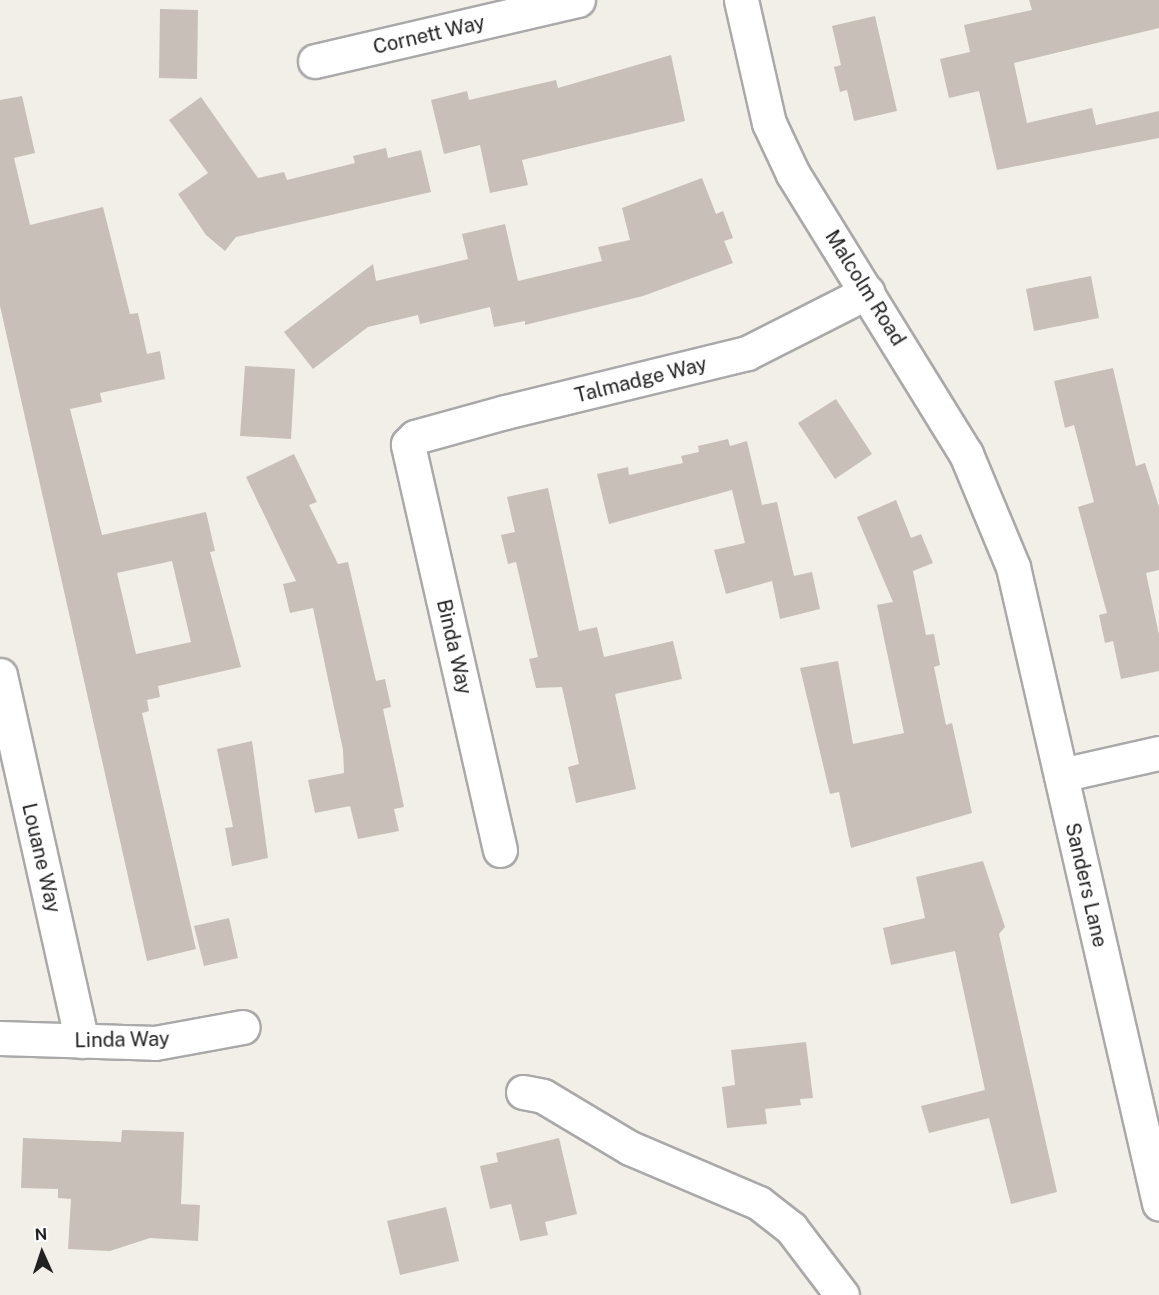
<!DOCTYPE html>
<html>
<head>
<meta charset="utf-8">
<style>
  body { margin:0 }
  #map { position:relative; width:1159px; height:1295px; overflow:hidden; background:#f2efe9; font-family:"Public Sans",sans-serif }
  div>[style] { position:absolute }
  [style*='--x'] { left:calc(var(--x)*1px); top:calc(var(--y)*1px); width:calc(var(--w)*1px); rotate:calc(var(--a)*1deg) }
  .building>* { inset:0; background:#c7bfb8 }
  .roads { filter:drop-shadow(2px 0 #a9a9a9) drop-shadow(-2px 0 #a9a9a9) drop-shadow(0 2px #a9a9a9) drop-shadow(0 -2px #a9a9a9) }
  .minor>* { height:33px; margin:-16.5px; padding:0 16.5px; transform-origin:16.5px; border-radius:16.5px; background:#fff }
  span { translate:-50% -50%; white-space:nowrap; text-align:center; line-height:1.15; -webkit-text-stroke:4.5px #fff; paint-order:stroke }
  .street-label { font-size:20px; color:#222 }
  .north { position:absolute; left:12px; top:1223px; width:60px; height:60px; -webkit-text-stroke:4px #fff; paint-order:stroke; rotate:357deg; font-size:16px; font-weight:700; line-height:24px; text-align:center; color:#222 }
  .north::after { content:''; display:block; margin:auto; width:21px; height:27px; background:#222; clip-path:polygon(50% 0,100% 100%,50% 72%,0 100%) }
</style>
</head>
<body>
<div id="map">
  <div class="building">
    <i style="clip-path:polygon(1029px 0,1159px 0,1159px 28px,1014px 63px,1027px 123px,1092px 108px,1096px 125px,1159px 111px,1159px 138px,997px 170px,979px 91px,949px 98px,940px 59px,970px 52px,964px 25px,1032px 10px)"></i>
    <i style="clip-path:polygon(160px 9px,198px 10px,197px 79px,159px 78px)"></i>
    <i style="clip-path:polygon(875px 16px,897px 111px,854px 121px,847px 90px,840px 92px,834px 67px,841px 65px,832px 26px)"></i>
    <i style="clip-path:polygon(671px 55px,685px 121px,522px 160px,528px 185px,490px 193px,480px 145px,444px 154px,431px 100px,467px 91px,469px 100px,556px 80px,558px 88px)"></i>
    <i style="clip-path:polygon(evenodd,22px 96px,35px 153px,14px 158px,30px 225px,103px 207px,130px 314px,138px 313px,147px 354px,160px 351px,165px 379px,100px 393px,102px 402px,70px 409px,102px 535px,206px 512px,215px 551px,210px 552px,241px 667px,158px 686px,160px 697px,147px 700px,149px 711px,142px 713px,196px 949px,147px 961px,0 306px,0 100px,22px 96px,172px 561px,191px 642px,136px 654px,117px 573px,172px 561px)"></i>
    <i style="clip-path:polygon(201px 97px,258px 178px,284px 172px,287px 180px,355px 163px,353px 156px,386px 148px,388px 158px,421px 150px,431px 192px,236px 237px,225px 251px,206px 235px,178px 194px,208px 173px,169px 120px)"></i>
    <i style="clip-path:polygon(702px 178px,716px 214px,723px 211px,733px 238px,724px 241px,733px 263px,643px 296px,525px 325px,525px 321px,494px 327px,490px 307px,420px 324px,418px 315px,368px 327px,313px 369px,284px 332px,373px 264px,376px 281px,468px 259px,462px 234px,505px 224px,518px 281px,602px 261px,598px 247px,630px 240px,622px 208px)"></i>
    <i style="clip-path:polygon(1091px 276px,1099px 318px,1034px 331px,1026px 289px)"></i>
    <i style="clip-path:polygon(245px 366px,295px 369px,291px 439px,240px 436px)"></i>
    <i style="clip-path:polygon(1113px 368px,1136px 466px,1145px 463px,1159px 507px,1159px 570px,1146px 573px,1159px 635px,1159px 671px,1121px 679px,1113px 641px,1105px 643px,1099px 615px,1107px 613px,1078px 507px,1094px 502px,1074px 425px,1065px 428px,1054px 381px)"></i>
    <i style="clip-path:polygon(836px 399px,872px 454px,835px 479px,798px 423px)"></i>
    <i style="clip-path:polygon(728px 439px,730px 446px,747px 441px,762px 505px,777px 502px,794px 576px,789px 577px,812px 572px,820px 609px,780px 619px,772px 581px,726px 594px,714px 550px,745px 543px,732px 490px,609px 524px,597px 474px,628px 467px,629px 475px,683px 463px,681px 456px,699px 452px,698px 446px)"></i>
    <i style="clip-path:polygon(294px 454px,317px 502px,309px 505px,338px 564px,348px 562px,376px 681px,385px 679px,391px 707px,383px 709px,404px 807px,394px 809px,399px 831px,358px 839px,350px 806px,315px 813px,308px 780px,344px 773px,343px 750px,313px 608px,290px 613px,283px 584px,296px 581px,246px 477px)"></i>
    <i style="clip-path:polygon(548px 488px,579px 631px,597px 627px,604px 657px,673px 641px,682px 679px,615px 694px,636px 789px,576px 803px,568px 767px,579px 764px,562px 687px,536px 688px,529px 659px,538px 657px,516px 562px,508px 564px,501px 535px,515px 532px,507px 497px)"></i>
    <i style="clip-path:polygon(896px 500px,911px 538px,921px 534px,933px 563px,913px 571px,926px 635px,934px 634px,940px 665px,934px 667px,946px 725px,952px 723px,972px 813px,851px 848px,839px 792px,830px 794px,800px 668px,838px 661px,853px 744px,904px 733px,877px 605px,893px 602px,857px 517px)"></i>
    <i style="clip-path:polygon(252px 741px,268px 858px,232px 866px,225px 828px,233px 827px,217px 749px)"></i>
    <i style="clip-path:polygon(983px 861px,1005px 927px,999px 934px,1057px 1192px,1011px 1204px,989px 1118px,929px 1133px,921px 1106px,985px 1090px,955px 951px,891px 965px,883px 928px,925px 918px,916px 877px)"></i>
    <i style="clip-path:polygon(229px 918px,238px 958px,204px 966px,194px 926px)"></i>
    <i style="clip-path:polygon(806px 1042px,813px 1098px,800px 1099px,801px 1105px,765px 1109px,767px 1124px,727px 1128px,722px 1087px,735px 1085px,731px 1050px)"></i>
    <i style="clip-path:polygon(122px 1130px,184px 1132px,181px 1204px,200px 1205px,198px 1241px,150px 1238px,110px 1251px,68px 1249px,71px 1199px,58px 1198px,58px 1189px,21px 1188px,23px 1138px,121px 1142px)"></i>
    <i style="clip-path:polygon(559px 1138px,577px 1214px,545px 1222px,548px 1235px,520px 1241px,511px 1204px,490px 1209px,480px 1166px,498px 1162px,496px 1153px)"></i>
    <i style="clip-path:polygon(446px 1207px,459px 1261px,400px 1275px,387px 1221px)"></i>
  </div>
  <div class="roads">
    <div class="minor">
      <i style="--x:741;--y:0;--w:126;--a:77.2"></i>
      <i style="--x:769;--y:123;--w:56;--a:64.8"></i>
      <i style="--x:793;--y:174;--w:329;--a:58.3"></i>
      <i style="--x:966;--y:454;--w:122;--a:67.4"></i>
      <i style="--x:1013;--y:567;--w:653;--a:77.07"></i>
      <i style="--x:315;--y:61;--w:270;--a:-13.1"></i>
      <i style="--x:0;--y:675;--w:375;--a:77.4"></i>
      <i style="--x:1061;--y:775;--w:100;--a:-12.7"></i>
      <i style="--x:500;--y:850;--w:416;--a:-102.8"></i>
      <i style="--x:408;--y:444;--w:10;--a:-45"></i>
      <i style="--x:415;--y:437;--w:93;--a:-15.5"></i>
      <i style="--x:505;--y:412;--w:249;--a:-13.7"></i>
      <i style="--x:747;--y:353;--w:135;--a:-26.9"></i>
      <i style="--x:0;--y:1038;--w:155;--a:1.8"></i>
      <i style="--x:155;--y:1043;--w:89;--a:-10.3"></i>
      <i style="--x:523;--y:1092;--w:20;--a:11"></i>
      <i style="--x:543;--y:1096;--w:101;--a:30.9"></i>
      <i style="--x:630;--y:1148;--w:140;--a:23.1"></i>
      <i style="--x:759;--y:1203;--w:41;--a:38"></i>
      <i style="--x:791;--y:1228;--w:84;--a:52.7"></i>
    </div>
  </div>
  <div class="street-label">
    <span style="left:429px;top:35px;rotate:-13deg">Cornett Way</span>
    <span style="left:865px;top:288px;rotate:58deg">Malcolm Road</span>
    <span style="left:641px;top:380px;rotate:-14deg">Talmadge Way</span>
    <span style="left:454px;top:647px;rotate:77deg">Binda Way</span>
    <span style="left:41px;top:858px;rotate:77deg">Louane Way</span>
    <span style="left:1086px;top:885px;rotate:77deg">Sanders Lane</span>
    <span style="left:122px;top:1040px;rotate:-1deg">Linda Way</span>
  </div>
  <div class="north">N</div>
</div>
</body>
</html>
